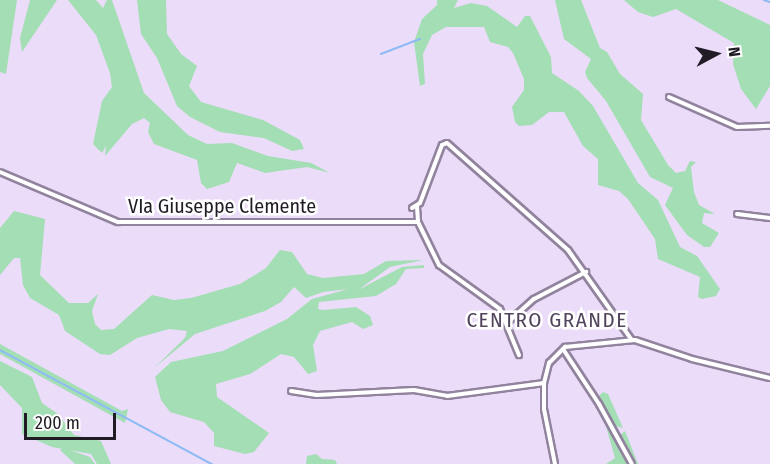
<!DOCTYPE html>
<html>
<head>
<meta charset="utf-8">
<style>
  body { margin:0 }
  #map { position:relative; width:770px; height:464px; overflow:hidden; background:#ebdcf9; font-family:"Fira Sans Condensed",sans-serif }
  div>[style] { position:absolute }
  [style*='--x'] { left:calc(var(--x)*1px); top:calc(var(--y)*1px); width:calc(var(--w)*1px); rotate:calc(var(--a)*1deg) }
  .green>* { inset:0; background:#a3deb4 }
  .stream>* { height:1.5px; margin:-0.75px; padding:0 0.75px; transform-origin:0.75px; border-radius:0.75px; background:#8ebbf4 }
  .roads { filter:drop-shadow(2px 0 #91839d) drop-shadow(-2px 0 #91839d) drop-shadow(0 2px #91839d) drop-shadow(0 -2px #91839d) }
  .street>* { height:4px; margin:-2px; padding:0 2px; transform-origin:2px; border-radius:2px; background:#fff }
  span { translate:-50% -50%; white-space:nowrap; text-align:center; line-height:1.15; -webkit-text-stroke:5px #fff; paint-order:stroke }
  .street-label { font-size:20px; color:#201b25 }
  .neighbourhood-label { font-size:21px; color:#51445c; letter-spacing:1.5px }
  .north { position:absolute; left:686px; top:24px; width:60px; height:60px; -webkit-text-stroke:4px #fff; paint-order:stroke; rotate:83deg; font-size:16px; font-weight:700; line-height:24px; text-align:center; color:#201b25 }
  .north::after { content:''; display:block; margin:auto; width:21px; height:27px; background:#201b25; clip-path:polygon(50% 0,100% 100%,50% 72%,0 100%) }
  .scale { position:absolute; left:24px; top:413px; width:92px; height:27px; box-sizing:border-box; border:3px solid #201b25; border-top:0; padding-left:8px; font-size:18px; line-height:21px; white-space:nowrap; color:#201b25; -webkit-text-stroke:4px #fff; paint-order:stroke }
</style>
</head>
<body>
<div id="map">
  <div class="green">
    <i style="clip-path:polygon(0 0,17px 0,6px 74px,0 72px)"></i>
    <i style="clip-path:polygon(30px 0,57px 0,22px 52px,20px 38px)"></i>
    <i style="clip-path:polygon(68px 0,96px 0,103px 8px,107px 0,112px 0,144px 93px,188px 135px,207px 144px,232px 143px,268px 156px,311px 163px,330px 173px,307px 167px,265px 173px,237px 163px,229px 182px,207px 189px,201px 183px,197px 160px,154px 144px,148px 132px,150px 123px,144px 118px,132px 124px,105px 156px,106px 146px,102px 153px,93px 144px,102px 101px,112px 87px,110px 73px,96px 35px)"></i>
    <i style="clip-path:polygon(137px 0,166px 0,167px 34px,181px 54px,197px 66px,189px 86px,201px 102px,263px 120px,300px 140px,304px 149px,292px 151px,264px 138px,220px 132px,190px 117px,177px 106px,157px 58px,141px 34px)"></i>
    <i style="clip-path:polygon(437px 0,458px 0,454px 8px,471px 3px,487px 6px,517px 27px,525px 16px,530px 16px,551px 57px,552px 73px,579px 91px,593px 106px,638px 183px,658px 200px,680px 247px,697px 256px,720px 289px,716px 296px,702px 299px,698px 297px,700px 277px,658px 259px,655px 239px,628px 199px,619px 191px,598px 185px,598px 159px,583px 146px,564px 112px,549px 112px,532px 125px,519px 126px,515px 122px,512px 107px,524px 90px,524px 79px,513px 53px,508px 47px,490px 42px,484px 27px,446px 27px,432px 35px,423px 54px,425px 84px,420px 86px,414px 42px,422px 19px,437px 5px)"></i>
    <i style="clip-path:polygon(555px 0,581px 0,600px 48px,607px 52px,620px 74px,643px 94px,641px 120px,668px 165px,676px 173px,685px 171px,690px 161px,696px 162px,691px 167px,694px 192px,699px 205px,715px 214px,704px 213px,702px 223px,719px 233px,710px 247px,704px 247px,687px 235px,665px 205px,673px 188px,650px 177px,606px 101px,587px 78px,585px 72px,591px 59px,564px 39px)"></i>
    <i style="clip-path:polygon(624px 0,718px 0,770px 25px,770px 86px,756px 109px,741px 89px,733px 64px,734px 43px,676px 9px,653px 17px,638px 12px)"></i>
    <i style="clip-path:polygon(14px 211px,45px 219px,40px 275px,69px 303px,88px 303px,98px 294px,92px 311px,95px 324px,101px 330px,114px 329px,152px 295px,174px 300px,191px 298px,240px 284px,266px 268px,280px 250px,292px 252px,307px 274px,323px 278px,364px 274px,386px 261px,423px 260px,390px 267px,358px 290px,402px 267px,424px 265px,424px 268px,406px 269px,396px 284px,376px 296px,319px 302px,318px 309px,323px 310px,356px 307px,370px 316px,373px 325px,363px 329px,352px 322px,320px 331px,313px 345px,317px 371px,308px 374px,294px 357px,281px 354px,250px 374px,216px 384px,217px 397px,269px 433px,254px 452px,245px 454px,214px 446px,214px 433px,204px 422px,170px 412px,161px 400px,155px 377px,171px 362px,223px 351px,287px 319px,312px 299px,348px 289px,323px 292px,306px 298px,294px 287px,281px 302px,265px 311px,195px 334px,154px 368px,185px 338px,187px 331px,169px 329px,137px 338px,110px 355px,100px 354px,65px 331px,59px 315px,30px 298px,23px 285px,20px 258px,14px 258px,0 275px,0 228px)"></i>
    <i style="clip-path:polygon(0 344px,122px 411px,128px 409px,125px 423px,0 354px)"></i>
    <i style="clip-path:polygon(0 361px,32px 377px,42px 403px,58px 414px,74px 435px,101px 441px,111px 464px,97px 464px,91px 454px,52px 447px,22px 434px,22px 408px,0 385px)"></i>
    <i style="clip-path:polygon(603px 392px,608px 394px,623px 428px,616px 426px,598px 397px)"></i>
    <i style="clip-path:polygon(602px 412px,629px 461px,628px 464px,606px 464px,615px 458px)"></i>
    <i style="clip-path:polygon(625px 431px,638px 464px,631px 464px,620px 435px)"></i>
    <i style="clip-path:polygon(64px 448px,90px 457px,95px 464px,75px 464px,60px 450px)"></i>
    <i style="clip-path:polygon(316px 454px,322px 459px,335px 460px,337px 464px,306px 464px,307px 456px)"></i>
  </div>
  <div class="stream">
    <i style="--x:764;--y:0;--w:6;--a:18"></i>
    <i style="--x:381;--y:54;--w:42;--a:-21"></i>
    <i style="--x:0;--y:350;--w:241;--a:28.3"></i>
  </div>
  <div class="roads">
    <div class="street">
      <i style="--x:669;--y:97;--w:74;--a:23.8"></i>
      <i style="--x:737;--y:127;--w:33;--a:-2"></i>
      <i style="--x:0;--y:172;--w:128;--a:23"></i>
      <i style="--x:118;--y:222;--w:300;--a:0"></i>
      <i style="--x:417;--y:207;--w:15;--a:86"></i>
      <i style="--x:412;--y:208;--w:9;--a:-32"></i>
      <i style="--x:420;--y:203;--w:62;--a:-69.2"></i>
      <i style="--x:442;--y:145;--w:5;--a:-22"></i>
      <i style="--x:447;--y:143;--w:162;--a:41.5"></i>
      <i style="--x:568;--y:250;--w:109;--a:54.7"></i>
      <i style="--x:737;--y:214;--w:33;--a:7"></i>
      <i style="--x:418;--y:222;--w:48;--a:64"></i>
      <i style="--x:439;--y:265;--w:75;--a:35.8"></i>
      <i style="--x:500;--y:309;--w:50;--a:67.6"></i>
      <i style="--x:507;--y:323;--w:36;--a:-42"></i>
      <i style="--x:534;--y:299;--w:59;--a:-27.4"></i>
      <i style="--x:563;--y:349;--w:66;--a:56.8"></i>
      <i style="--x:599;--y:404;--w:68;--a:61.2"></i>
      <i style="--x:291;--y:391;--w:26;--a:9"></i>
      <i style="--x:317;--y:395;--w:97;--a:-3"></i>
      <i style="--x:414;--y:390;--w:34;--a:10"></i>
      <i style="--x:447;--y:396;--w:98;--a:-7.6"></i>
      <i style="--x:555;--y:464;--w:56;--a:-101.3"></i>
      <i style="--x:544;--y:409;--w:26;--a:-90"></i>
      <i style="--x:544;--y:383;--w:21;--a:-76"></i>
      <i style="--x:549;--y:363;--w:23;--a:-45"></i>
      <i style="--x:565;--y:347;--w:70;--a:-5.7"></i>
      <i style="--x:635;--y:340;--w:60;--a:18.4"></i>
      <i style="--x:692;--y:359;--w:80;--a:13.7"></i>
    </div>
  </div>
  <div class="street-label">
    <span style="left:222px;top:206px">VIa Giuseppe Clemente</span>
  </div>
  <div class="neighbourhood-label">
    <span style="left:547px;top:320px">CENTRO GRANDE</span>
  </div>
  <div class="north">N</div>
  <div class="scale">200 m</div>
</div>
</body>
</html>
